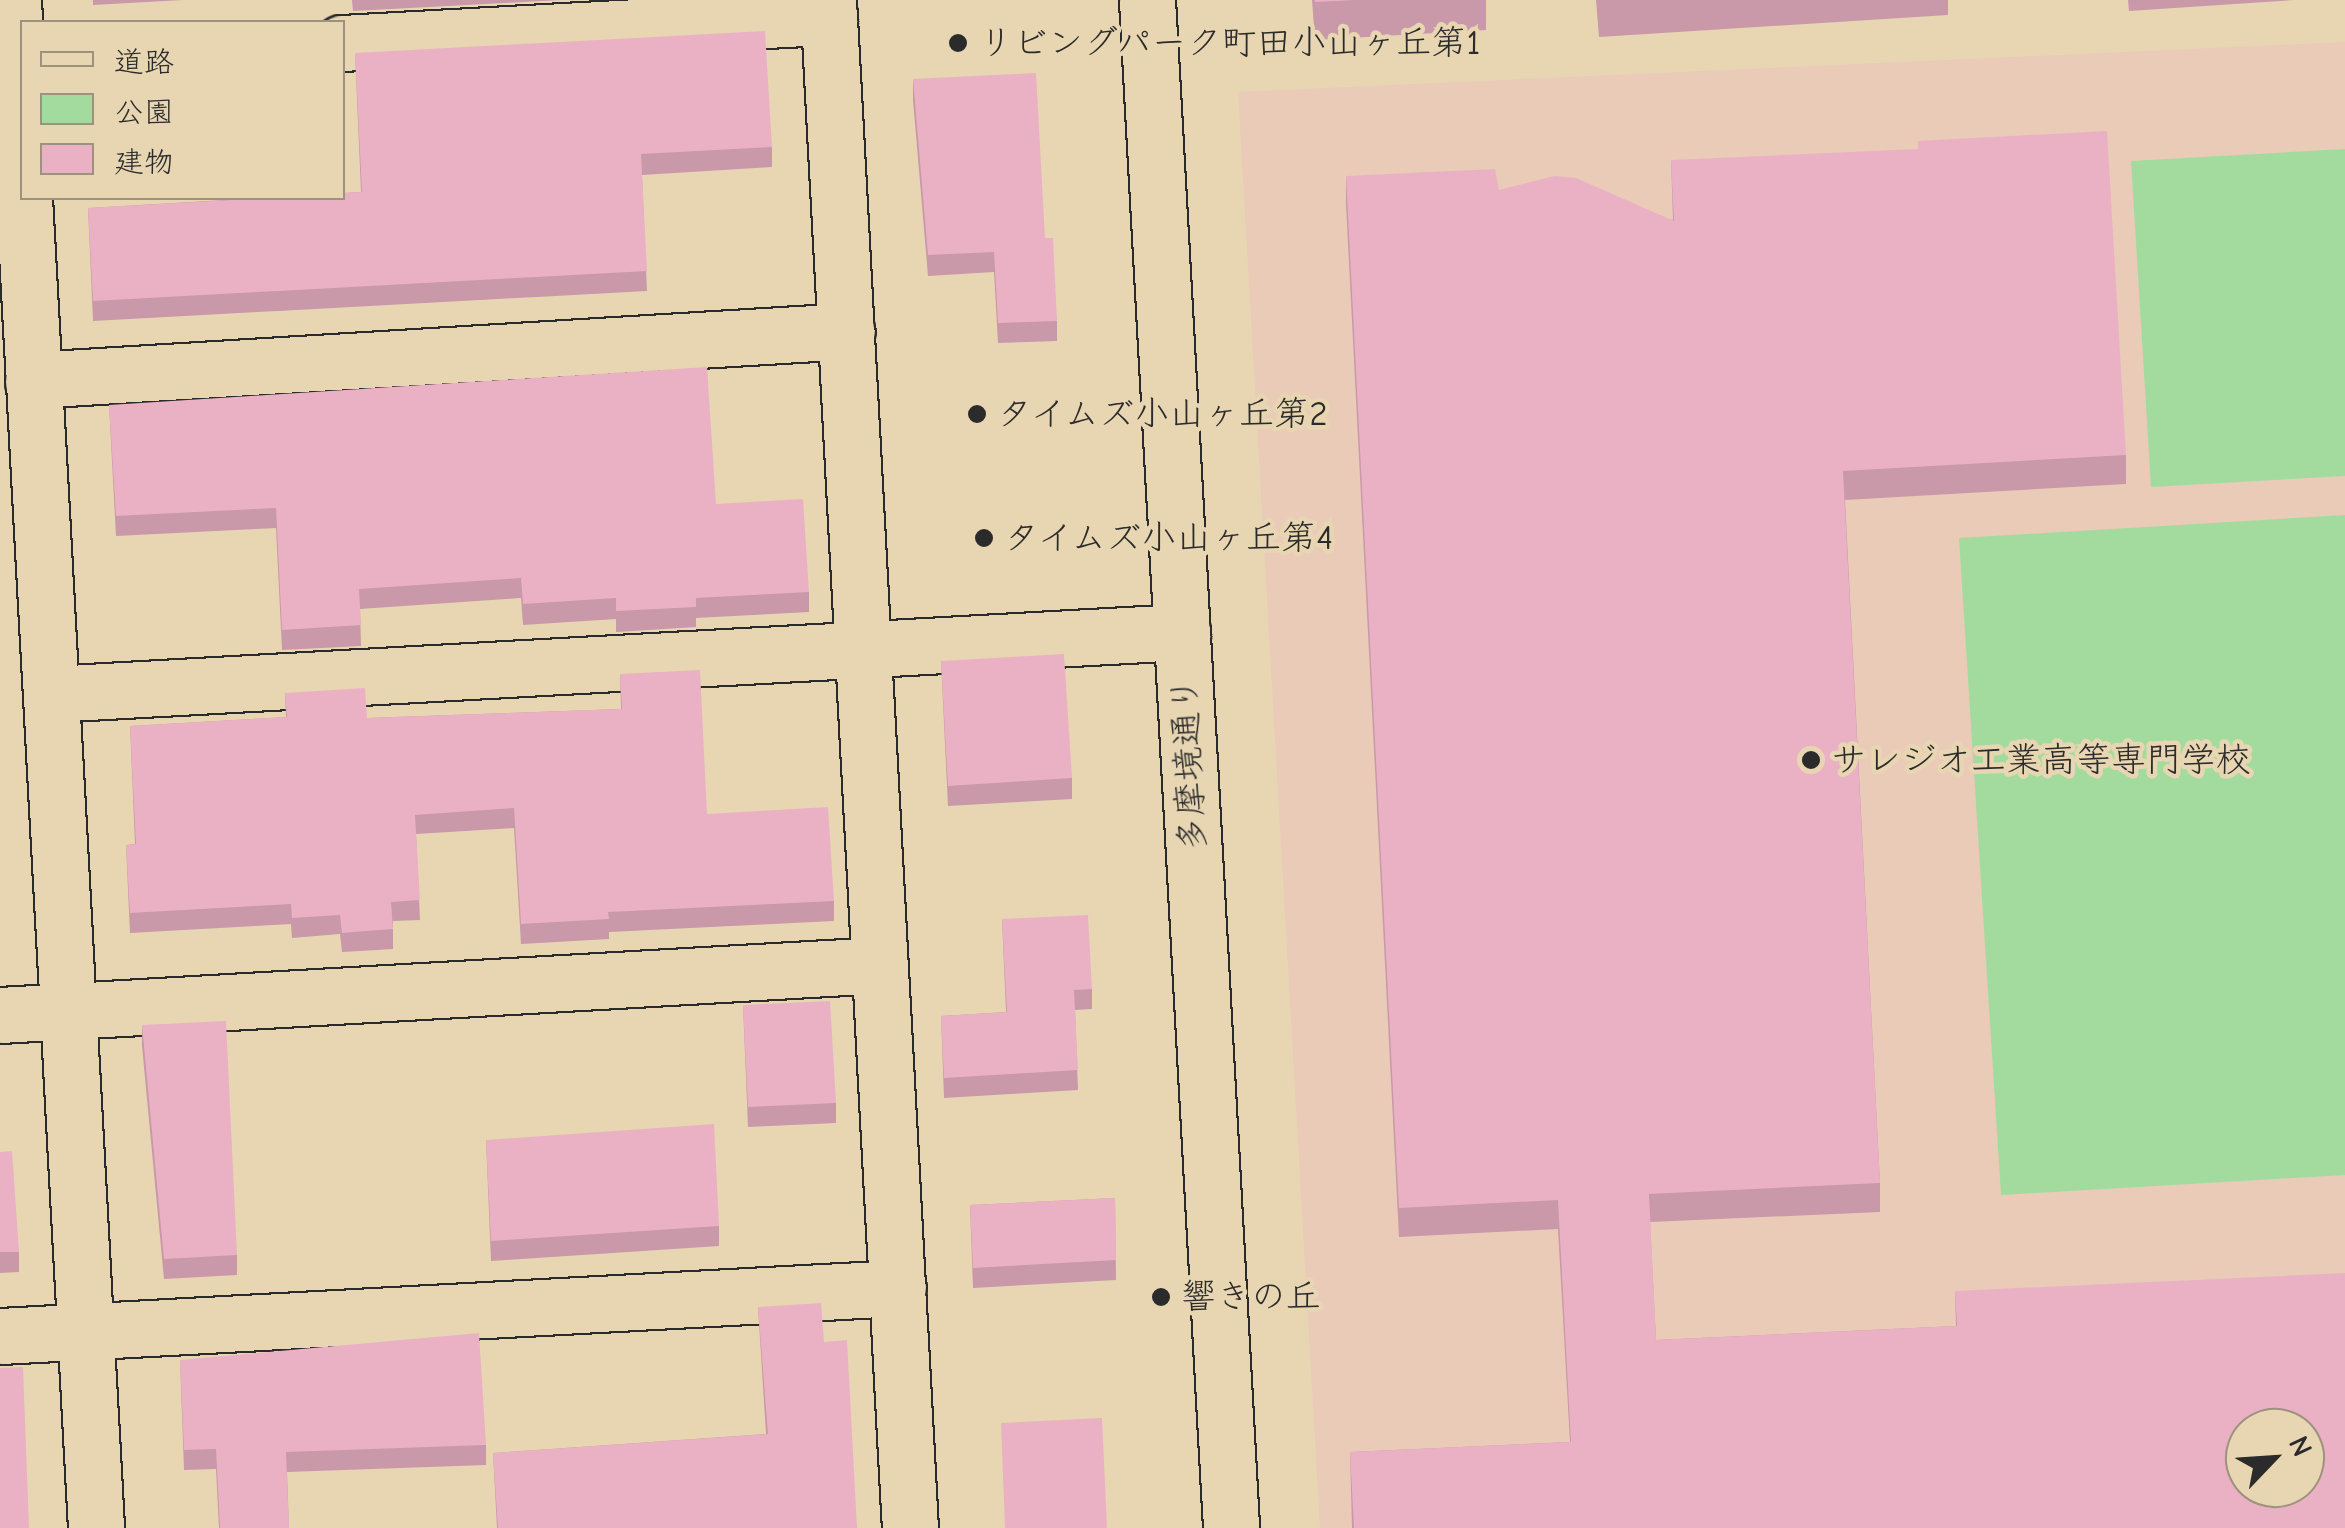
<!DOCTYPE html>
<html>
<head>
<meta charset="utf-8">
<style>
  body { margin:0 }
  #map { position:relative; width:2345px; height:1528px; overflow:hidden; background:#e8d6b3; font-family:"Comic Neue","Klee One",sans-serif }
  div>[style] { position:absolute }
  [style*='--x'] { left:calc(var(--x)*1px); top:calc(var(--y)*1px); width:calc(var(--w)*1px); rotate:calc(var(--a)*1deg) }
  .built>* { inset:0; background:#e9cbb8 }
  .green>* { inset:0; background:#a3db9f }
  .roads { filter:drop-shadow(2px 0 #2b2b2b) drop-shadow(-2px 0 #2b2b2b) drop-shadow(0 2px #2b2b2b) drop-shadow(0 -2px #2b2b2b) }
  .minor>* { height:55px; margin:-27.5px; padding:0 27.5px; transform-origin:27.5px; border-radius:27.5px; background:#e8d6b3 }
  .tertiary>* { height:55px; margin:-27.5px; padding:0 27.5px; transform-origin:27.5px; border-radius:27.5px; background:#e8d6b3 }
  .wall>* { inset:0; background:#c998a9 }
  .building>* { inset:0; background:#eab1c4 }
  .dots>* { width:28px; height:28px; translate:-50% -50%; box-sizing:border-box; border:5px solid #e8d6b3; border-radius:50% }
  span { translate:-50% -50%; white-space:nowrap; text-align:center; line-height:1.15; -webkit-text-stroke:9px #e8d6b3; paint-order:stroke }
  .poi-label { font-size:35px; color:#2b2b2b }
  .left { translate:0 -50%; text-align:left }
  .street-label { font-size:35px; color:#2b2b2b }
  .legend { position:absolute; left:20px; top:20px; width:325px; height:180px; box-sizing:border-box; background:#e8d6b3; border:2px solid #9c927d; margin:0; padding:12px 18px; list-style:none; font-size:30px; color:#2b2b2b }
  .legend li { display:flex; align-items:center; gap:20px; height:50px }
  .legend b { width:50px; border:2px solid #9c927d }
  .north { position:absolute; left:2225px; top:1408px; width:100px; height:100px; box-sizing:border-box; background:#e8d6b3; border:2px solid #9c927d; border-radius:50%; rotate:65deg; font-size:28px; font-weight:700; line-height:40px; text-align:center; color:#2b2b2b }
  .north::after { content:''; display:block; margin:auto; width:35px; height:45px; background:#2b2b2b; clip-path:polygon(50% 0,100% 100%,50% 72%,0 100%) }
</style>
</head>
<body>
<div id="map">
  <div class="built">
    <i style="clip-path:polygon(evenodd,2345px 42px,2345px 1528px,1320px 1528px,1238px 92px,2345px 42px,2245px 1428px,2305px 1428px,2305px 1488px,2245px 1488px,2245px 1428px)"></i>
  </div>
  <div class="green">
    <i style="clip-path:polygon(2345px 149px,2345px 476px,2151px 487px,2131px 161px)"></i>
    <i style="clip-path:polygon(2345px 515px,2345px 1175px,2001px 1195px,1959px 538px)"></i>
  </div>
  <div class="roads">
    <div class="minor">
      <i style="--x:828;--y:0;--w:1530;--a:86.93"></i>
      <i style="--x:342;--y:43;--w:488;--a:-3.1"></i>
      <i style="--x:33;--y:380;--w:815;--a:-3.44"></i>
      <i style="--x:51;--y:694;--w:1133;--a:-3.14"></i>
      <i style="--x:0;--y:1015;--w:881;--a:-3.25"></i>
      <i style="--x:0;--y:1336;--w:899;--a:-3.06"></i>
    </div>
    <div class="tertiary">
      <i style="--x:13;--y:0;--w:176;--a:87.1"></i>
      <i style="--x:1147;--y:0;--w:1530;--a:86.85"></i>
      <i style="--x:24;--y:198;--w:1332;--a:86.9"></i>
    </div>
  </div>
  <div class="wall">
    <i style="clip-path:polygon(93px 0,183px 0,93px 5px)"></i>
    <i style="clip-path:polygon(352px 0,561px 0,353px 11px)"></i>
    <i style="clip-path:polygon(1312px 0,1486px 0,1486px 30px,1315px 40px)"></i>
    <i style="clip-path:polygon(1596px 0,1948px 0,1948px 15px,1599px 37px)"></i>
    <i style="clip-path:polygon(2128px 0,2294px 0,2129px 11px)"></i>
    <i style="clip-path:polygon(355px 53px,772px 147px,772px 167px,642px 175px,647px 291px,93px 321px,88px 208px,361px 192px)"></i>
    <i style="clip-path:polygon(913px 79px,1045px 238px,1057px 321px,1057px 341px,998px 343px,994px 272px,928px 276px,913px 100px)"></i>
    <i style="clip-path:polygon(1671px 160px,2126px 455px,2126px 484px,1845px 500px,1880px 1183px,1880px 1212px,1650px 1222px,1656px 1340px,1956px 1326px,1955px 1291px,2345px 1528px,1352px 1528px,1350px 1452px,1570px 1442px,1558px 1229px,1399px 1237px,1346px 204px,1346px 176px,1499px 190px,1673px 220px)"></i>
    <i style="clip-path:polygon(109px 405px,716px 504px,809px 592px,809px 612px,696px 618px,696px 627px,616px 632px,616px 619px,523px 625px,521px 598px,360px 609px,361px 646px,282px 650px,276px 528px,116px 536px)"></i>
    <i style="clip-path:polygon(941px 661px,1072px 778px,1072px 799px,948px 806px)"></i>
    <i style="clip-path:polygon(620px 674px,707px 814px,834px 901px,834px 921px,609px 932px,609px 939px,521px 944px,514px 828px,416px 834px,420px 920px,393px 921px,393px 949px,342px 952px,340px 934px,292px 938px,291px 924px,130px 933px,126px 845px,135px 844px,130px 726px,286px 717px,285px 693px,367px 718px,621px 709px)"></i>
    <i style="clip-path:polygon(1002px 919px,1092px 989px,1092px 1009px,1075px 1010px,1078px 1090px,944px 1098px,941px 1016px,1006px 1012px)"></i>
    <i style="clip-path:polygon(743px 1005px,836px 1103px,836px 1123px,748px 1127px)"></i>
    <i style="clip-path:polygon(142px 1025px,237px 1255px,237px 1275px,164px 1279px,142px 1046px)"></i>
    <i style="clip-path:polygon(486px 1140px,719px 1226px,719px 1246px,491px 1261px)"></i>
    <i style="clip-path:polygon(0 1152px,19px 1252px,19px 1272px,0 1273px)"></i>
    <i style="clip-path:polygon(1115px 1198px,1116px 1280px,973px 1288px,970px 1205px)"></i>
    <i style="clip-path:polygon(758px 1307px,824px 1342px,857px 1528px,497px 1528px,493px 1453px,766px 1434px)"></i>
    <i style="clip-path:polygon(180px 1360px,486px 1445px,486px 1465px,287px 1472px,289px 1528px,219px 1528px,216px 1469px,184px 1470px)"></i>
  </div>
  <div class="building">
    <i style="clip-path:polygon(1315px 0,1355px 0,1315px 2px)"></i>
    <i style="clip-path:polygon(765px 31px,772px 147px,641px 154px,647px 271px,93px 301px,88px 208px,268px 198px,342px 198px,342px 193px,362px 192px,355px 53px)"></i>
    <i style="clip-path:polygon(1036px 73px,1045px 238px,1053px 238px,1057px 321px,998px 323px,994px 252px,928px 255px,913px 79px)"></i>
    <i style="clip-path:polygon(evenodd,2107px 131px,2126px 455px,1843px 471px,1880px 1183px,1649px 1194px,1656px 1340px,1957px 1326px,1955px 1291px,2345px 1273px,2345px 1528px,1354px 1528px,1350px 1452px,1571px 1442px,1558px 1200px,1399px 1208px,1346px 176px,1495px 169px,1499px 190px,1554px 176px,1576px 178px,1674px 221px,1671px 160px,1918px 149px,1918px 141px,2107px 131px,2245px 1428px,2305px 1428px,2305px 1488px,2245px 1488px,2245px 1428px)"></i>
    <i style="clip-path:polygon(707px 367px,716px 504px,803px 499px,809px 592px,696px 598px,696px 607px,616px 611px,616px 598px,523px 604px,521px 578px,359px 589px,361px 625px,282px 630px,276px 508px,116px 516px,109px 405px)"></i>
    <i style="clip-path:polygon(1064px 654px,1072px 778px,948px 786px,941px 661px)"></i>
    <i style="clip-path:polygon(700px 670px,707px 814px,828px 807px,834px 901px,608px 912px,609px 919px,521px 924px,514px 808px,415px 815px,420px 900px,391px 902px,393px 929px,342px 933px,340px 915px,292px 918px,291px 904px,130px 913px,126px 845px,136px 844px,130px 726px,287px 717px,285px 693px,365px 688px,367px 718px,622px 709px,620px 674px)"></i>
    <i style="clip-path:polygon(1088px 915px,1092px 989px,1074px 990px,1078px 1070px,944px 1078px,941px 1016px,1007px 1012px,1002px 919px)"></i>
    <i style="clip-path:polygon(830px 1001px,836px 1103px,748px 1107px,743px 1005px)"></i>
    <i style="clip-path:polygon(226px 1021px,237px 1255px,164px 1259px,142px 1025px)"></i>
    <i style="clip-path:polygon(714px 1124px,719px 1226px,491px 1241px,486px 1140px)"></i>
    <i style="clip-path:polygon(12px 1151px,19px 1252px,0 1252px,0 1152px)"></i>
    <i style="clip-path:polygon(1115px 1198px,1116px 1260px,973px 1268px,970px 1205px)"></i>
    <i style="clip-path:polygon(821px 1303px,824px 1342px,847px 1340px,857px 1528px,498px 1528px,493px 1453px,768px 1434px,758px 1307px)"></i>
    <i style="clip-path:polygon(479px 1333px,486px 1445px,286px 1452px,289px 1528px,220px 1528px,216px 1449px,184px 1450px,180px 1360px)"></i>
    <i style="clip-path:polygon(23px 1367px,29px 1528px,0 1528px,0 1368px)"></i>
    <i style="clip-path:polygon(1102px 1418px,1107px 1528px,1005px 1528px,1001px 1423px)"></i>
  </div>
  <div class="dots">
    <i style="left:958px;top:43px;background:#2b2b2b"></i>
    <i style="left:977px;top:414px;background:#2b2b2b"></i>
    <i style="left:984px;top:538px;background:#2b2b2b"></i>
    <i style="left:1811px;top:760px;background:#2b2b2b"></i>
    <i style="left:1161px;top:1297px;background:#2b2b2b"></i>
  </div>
  <div class="poi-label">
    <span class="left" style="left:978px;top:43px">リビングパーク町田小山ヶ丘第1</span>
    <span class="left" style="left:997px;top:414px">タイムズ小山ヶ丘第2</span>
    <span class="left" style="left:1004px;top:538px">タイムズ小山ヶ丘第4</span>
    <span class="left" style="left:1831px;top:760px">サレジオ工業高等専門学校</span>
    <span class="left" style="left:1181px;top:1297px">響きの丘</span>
  </div>
  <div class="street-label">
    <span style="left:1189px;top:764px;rotate:-93deg">多摩境通り</span>
  </div>
  <ul class="legend">
  <li><b style="height:12px;background:#e8d6b3"></b>道路</li>
  <li><b style="height:28px;background:#a3db9f"></b>公園</li>
  <li><b style="height:28px;background:#eab1c4"></b>建物</li>
  </ul>
  <div class="north">N</div>
</div>
</body>
</html>
